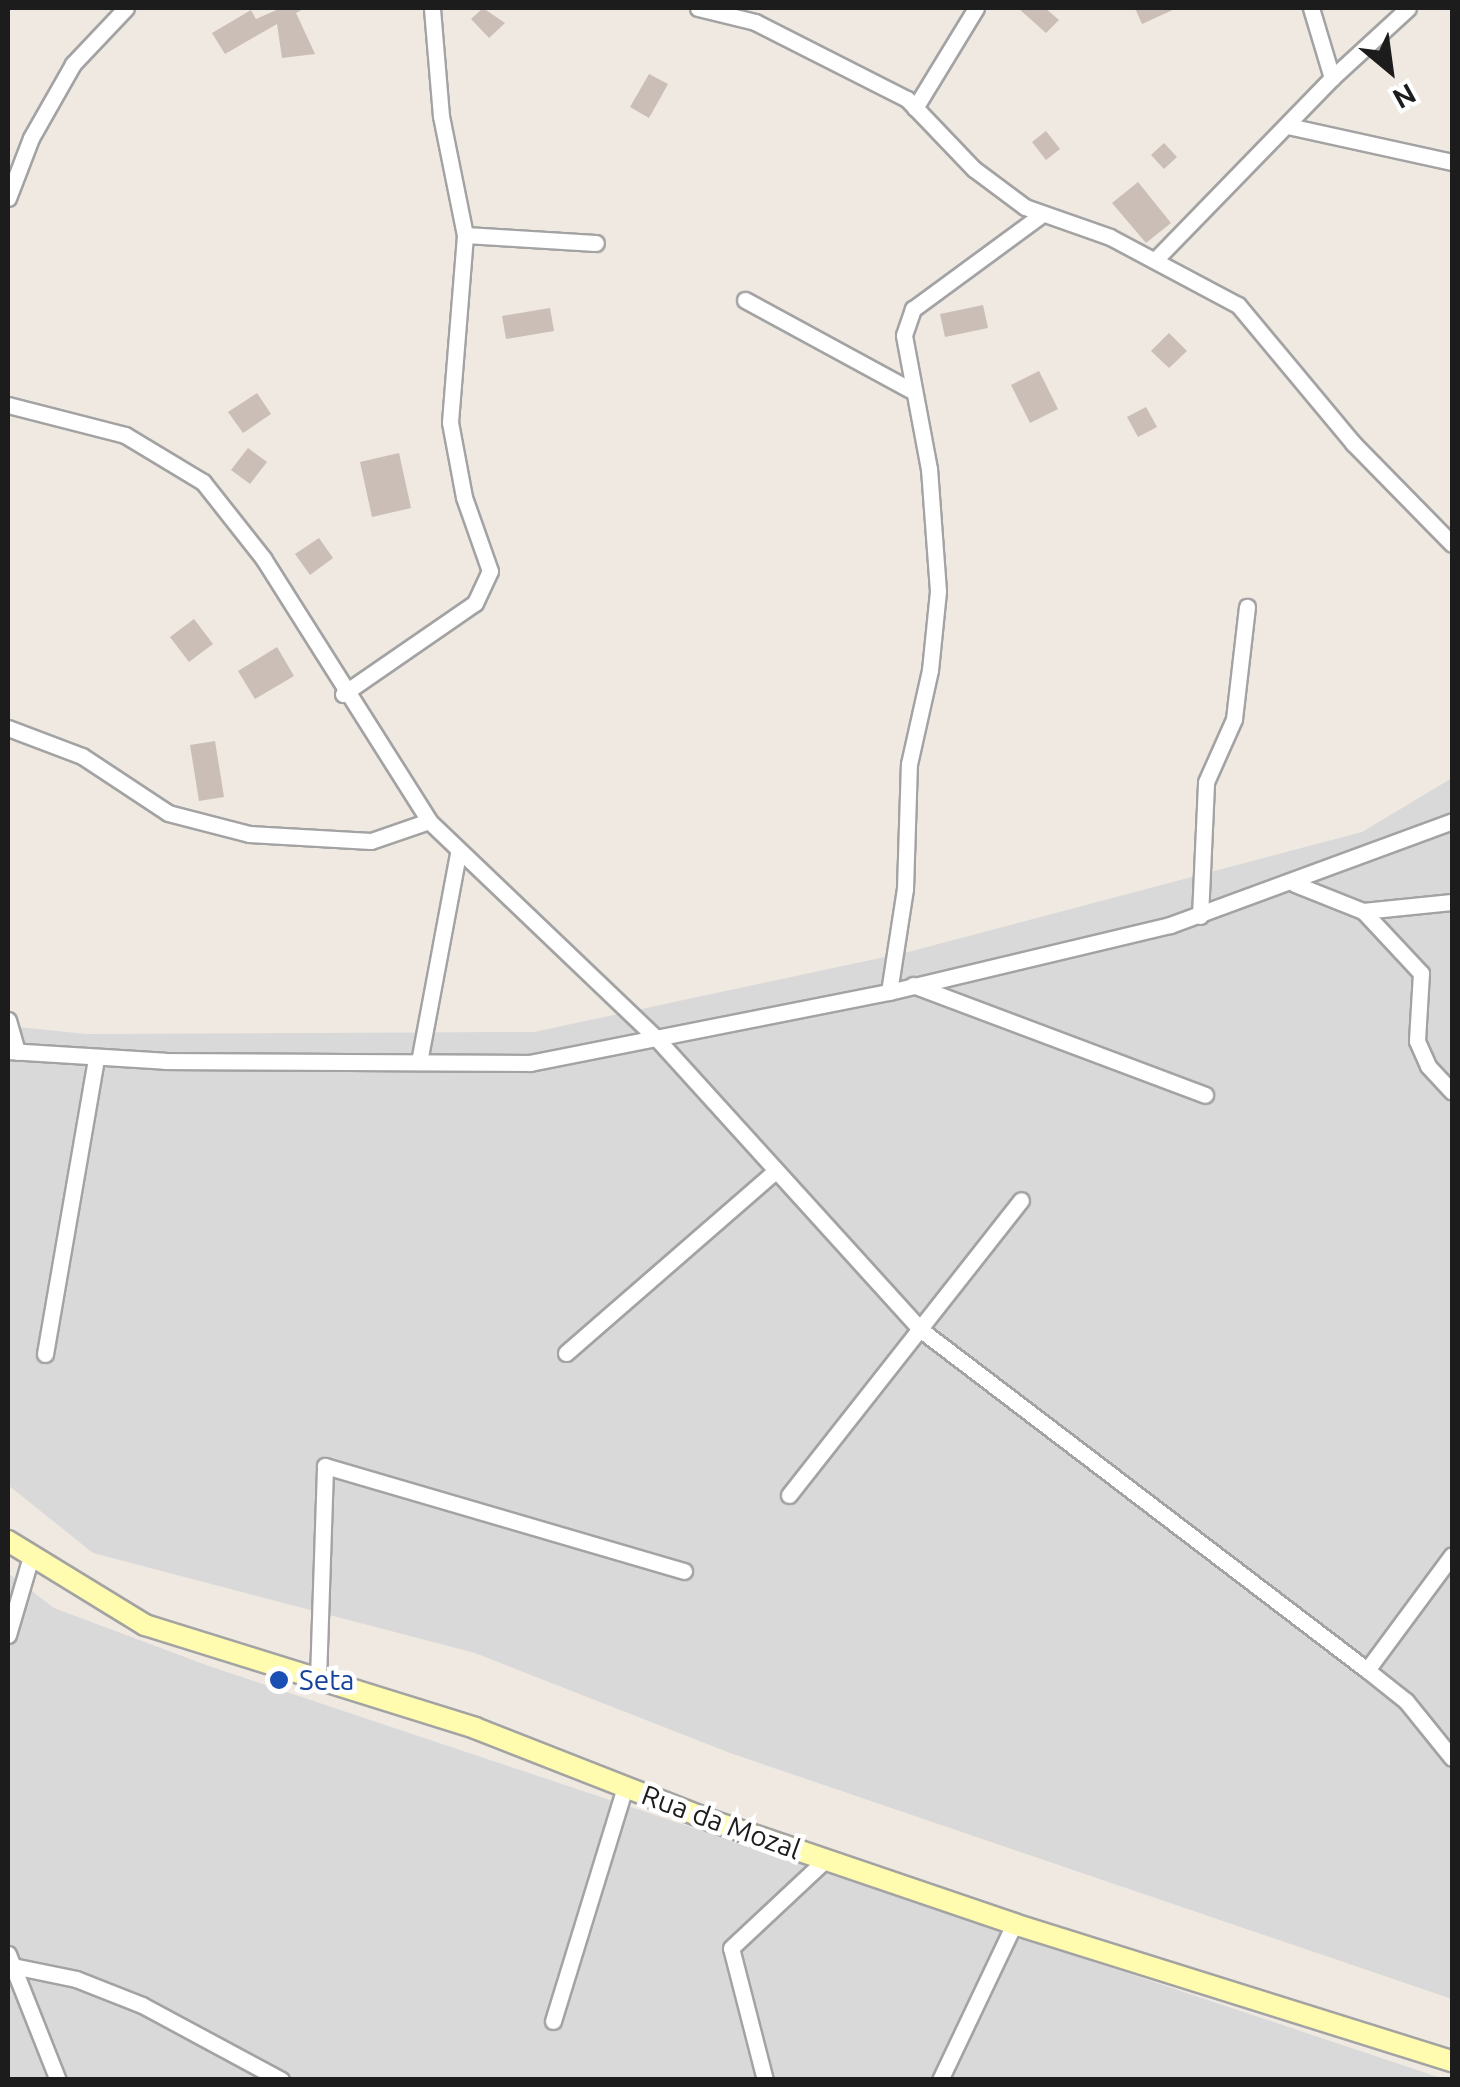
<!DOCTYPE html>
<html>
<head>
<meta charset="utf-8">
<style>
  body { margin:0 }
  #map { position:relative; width:1460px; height:2087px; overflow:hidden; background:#efe9e1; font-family:Ubuntu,sans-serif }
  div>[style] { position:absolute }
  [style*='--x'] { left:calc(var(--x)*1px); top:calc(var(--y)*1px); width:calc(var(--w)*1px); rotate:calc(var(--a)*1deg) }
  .residential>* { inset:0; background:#dad9d9 }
  .building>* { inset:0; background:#cbbeb7 }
  .roads { filter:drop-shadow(2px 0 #a3a3a3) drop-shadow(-2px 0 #a3a3a3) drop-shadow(0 2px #a3a3a3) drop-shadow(0 -2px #a3a3a3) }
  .street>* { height:15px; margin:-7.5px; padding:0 7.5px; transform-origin:7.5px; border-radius:7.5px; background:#fff }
  .secondary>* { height:20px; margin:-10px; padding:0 10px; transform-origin:10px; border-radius:10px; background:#fffcaf }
  .dots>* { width:28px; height:28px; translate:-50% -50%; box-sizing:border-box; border:5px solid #fff; border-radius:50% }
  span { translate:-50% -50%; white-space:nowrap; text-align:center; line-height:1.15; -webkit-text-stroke:9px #fff; paint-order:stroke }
  .transit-label { font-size:28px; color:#164399 }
  .left { translate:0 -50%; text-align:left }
  .street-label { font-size:28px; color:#1c1c1c }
  .frame { position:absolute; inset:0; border:10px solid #1c1c1c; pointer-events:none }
  .north { position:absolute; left:1340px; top:20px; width:100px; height:100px; -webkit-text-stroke:8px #fff; paint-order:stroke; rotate:151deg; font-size:28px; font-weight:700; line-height:40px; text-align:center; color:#1c1c1c }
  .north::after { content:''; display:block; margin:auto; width:35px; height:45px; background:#1c1c1c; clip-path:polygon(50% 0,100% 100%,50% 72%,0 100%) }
</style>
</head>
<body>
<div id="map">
  <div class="residential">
    <i style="clip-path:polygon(1452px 778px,1452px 1999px,730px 1753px,475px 1653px,93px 1553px,8px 1485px,8px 1026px,86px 1034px,534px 1032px,908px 952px,1362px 832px)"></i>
    <i style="clip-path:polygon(8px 1573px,54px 1608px,206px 1665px,1444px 2079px,8px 2079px)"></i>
  </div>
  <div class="building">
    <i style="clip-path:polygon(281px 8px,305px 8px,296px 13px,315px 54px,282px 58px,277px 24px,225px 54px,212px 33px,251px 10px,256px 19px)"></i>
    <i style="clip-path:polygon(483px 8px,505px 23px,489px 38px,471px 19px)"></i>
    <i style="clip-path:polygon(1018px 8px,1045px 8px,1059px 20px,1046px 33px)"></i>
    <i style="clip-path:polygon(1135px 8px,1177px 8px,1142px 24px)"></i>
    <i style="clip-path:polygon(649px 74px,668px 84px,649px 118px,630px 107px)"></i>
    <i style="clip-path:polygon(1046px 131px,1060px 149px,1046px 160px,1032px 142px)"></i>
    <i style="clip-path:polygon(1164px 143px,1177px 157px,1164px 169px,1151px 155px)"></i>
    <i style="clip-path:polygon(1138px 182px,1171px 223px,1146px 243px,1112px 203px)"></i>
    <i style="clip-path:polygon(983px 305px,988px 328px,945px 337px,940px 314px)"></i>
    <i style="clip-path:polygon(550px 308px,554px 331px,506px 339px,502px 316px)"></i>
    <i style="clip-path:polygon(1169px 333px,1187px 351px,1169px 368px,1151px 351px)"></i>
    <i style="clip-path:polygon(1039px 371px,1058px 409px,1030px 423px,1011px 385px)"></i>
    <i style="clip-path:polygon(257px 393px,271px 414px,243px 433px,228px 412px)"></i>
    <i style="clip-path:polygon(1146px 407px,1157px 427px,1138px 437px,1127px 417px)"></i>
    <i style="clip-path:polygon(248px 448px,267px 462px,250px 484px,231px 470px)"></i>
    <i style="clip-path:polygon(399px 453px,411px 508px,372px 517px,360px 462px)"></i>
    <i style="clip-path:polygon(319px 538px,333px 558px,310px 575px,295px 554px)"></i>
    <i style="clip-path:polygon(194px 619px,213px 644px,189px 662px,170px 637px)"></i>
    <i style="clip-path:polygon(277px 647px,294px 676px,255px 699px,238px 671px)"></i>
    <i style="clip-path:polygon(215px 741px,224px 797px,199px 801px,190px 745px)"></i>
  </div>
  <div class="roads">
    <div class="street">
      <i style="--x:698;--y:8;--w:59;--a:13.8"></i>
      <i style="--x:755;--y:22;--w:170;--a:26.9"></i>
      <i style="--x:907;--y:99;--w:97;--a:46.3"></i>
      <i style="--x:974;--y:169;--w:64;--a:36.7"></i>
      <i style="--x:1025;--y:207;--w:90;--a:19.4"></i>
      <i style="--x:1110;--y:237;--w:145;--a:28"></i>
      <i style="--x:1238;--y:305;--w:180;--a:50.2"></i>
      <i style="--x:1353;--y:443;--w:141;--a:45.6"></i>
      <i style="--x:1332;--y:78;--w:103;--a:-42.6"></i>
      <i style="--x:915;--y:108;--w:117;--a:-58.6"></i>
      <i style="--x:1288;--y:126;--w:168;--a:12.4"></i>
      <i style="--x:8;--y:198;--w:64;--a:-69"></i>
      <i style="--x:31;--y:138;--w:85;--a:-60.4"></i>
      <i style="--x:73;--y:64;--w:77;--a:-46.6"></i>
      <i style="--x:465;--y:235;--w:131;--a:3.5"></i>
      <i style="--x:1155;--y:260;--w:254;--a:-45.8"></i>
      <i style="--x:1332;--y:78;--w:73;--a:-106.7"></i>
      <i style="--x:745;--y:300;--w:187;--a:28.5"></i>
      <i style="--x:8;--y:405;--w:121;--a:14.4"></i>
      <i style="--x:125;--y:435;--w:91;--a:31.1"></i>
      <i style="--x:203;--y:482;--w:97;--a:51.7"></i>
      <i style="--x:263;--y:558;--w:311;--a:57.7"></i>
      <i style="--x:429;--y:821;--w:317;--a:43.7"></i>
      <i style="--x:658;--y:1040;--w:391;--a:47.8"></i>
      <i style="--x:921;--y:1330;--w:561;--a:37.32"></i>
      <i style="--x:1367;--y:1670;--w:50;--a:38.5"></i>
      <i style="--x:1406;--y:1701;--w:73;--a:51.1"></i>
      <i style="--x:343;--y:694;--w:160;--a:-34.6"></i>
      <i style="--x:475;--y:603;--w:35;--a:-65"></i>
      <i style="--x:490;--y:571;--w:78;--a:-109.4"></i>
      <i style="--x:464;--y:497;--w:76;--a:-100.6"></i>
      <i style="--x:450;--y:422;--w:188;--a:-85.4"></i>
      <i style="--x:465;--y:235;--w:121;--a:-101.4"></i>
      <i style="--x:441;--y:116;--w:108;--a:-94.8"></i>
      <i style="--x:8;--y:728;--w:79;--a:20.7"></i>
      <i style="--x:82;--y:756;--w:103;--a:33.5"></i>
      <i style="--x:168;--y:813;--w:84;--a:14.5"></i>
      <i style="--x:249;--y:834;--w:122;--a:3.3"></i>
      <i style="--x:371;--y:841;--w:61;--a:-19"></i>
      <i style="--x:1295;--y:884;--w:73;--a:21.7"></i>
      <i style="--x:1363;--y:911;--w:89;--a:-5.8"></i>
      <i style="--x:1363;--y:911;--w:85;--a:46.9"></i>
      <i style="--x:1421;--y:973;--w:68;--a:93.4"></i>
      <i style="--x:1417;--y:1041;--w:27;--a:66"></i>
      <i style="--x:1428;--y:1066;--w:35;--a:47"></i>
      <i style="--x:1200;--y:916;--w:134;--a:-87.4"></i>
      <i style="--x:1206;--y:782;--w:69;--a:-66"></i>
      <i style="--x:1234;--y:719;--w:113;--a:-83.4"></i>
      <i style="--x:913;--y:985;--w:312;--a:20.6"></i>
      <i style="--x:889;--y:992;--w:104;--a:-81.2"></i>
      <i style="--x:905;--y:889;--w:125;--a:-88.2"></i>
      <i style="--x:909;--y:764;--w:96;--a:-77.4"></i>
      <i style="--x:930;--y:670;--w:79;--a:-84.2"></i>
      <i style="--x:938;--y:591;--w:122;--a:-94.2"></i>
      <i style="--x:929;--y:469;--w:136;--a:-100.6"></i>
      <i style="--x:904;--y:335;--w:28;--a:-71"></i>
      <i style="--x:913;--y:309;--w:159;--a:-36.3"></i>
      <i style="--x:8;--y:1020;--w:33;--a:74"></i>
      <i style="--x:8;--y:1051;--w:157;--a:3.6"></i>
      <i style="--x:165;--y:1061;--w:365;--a:0.3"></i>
      <i style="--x:530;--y:1063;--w:366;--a:-11.2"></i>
      <i style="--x:889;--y:992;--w:289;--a:-13.4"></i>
      <i style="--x:1170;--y:925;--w:301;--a:-20.2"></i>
      <i style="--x:419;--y:1062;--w:212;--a:-79.4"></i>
      <i style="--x:566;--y:1353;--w:276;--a:-41"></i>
      <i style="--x:45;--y:1354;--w:300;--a:-80.2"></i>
      <i style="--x:789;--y:1495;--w:375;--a:-51.8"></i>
      <i style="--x:8;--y:1635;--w:78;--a:-73.7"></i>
      <i style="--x:1367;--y:1670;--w:143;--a:-53.5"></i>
      <i style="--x:318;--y:1679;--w:213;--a:-88.1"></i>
      <i style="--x:325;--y:1466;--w:374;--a:16.3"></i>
      <i style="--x:8;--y:1954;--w:136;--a:68.4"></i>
      <i style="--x:8;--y:1965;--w:69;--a:11.6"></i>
      <i style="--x:76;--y:1979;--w:71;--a:21.5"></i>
      <i style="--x:142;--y:2005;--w:158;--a:28.3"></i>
      <i style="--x:553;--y:2021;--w:245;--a:-72.9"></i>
      <i style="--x:765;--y:2080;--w:136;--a:-104.4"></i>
      <i style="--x:731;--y:1948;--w:130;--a:-43.1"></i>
      <i style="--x:940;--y:2080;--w:173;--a:-64.6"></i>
    </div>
    <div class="secondary">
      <i style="--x:8;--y:1541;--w:161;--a:31.5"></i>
      <i style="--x:145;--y:1625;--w:346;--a:17.3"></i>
      <i style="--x:475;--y:1728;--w:255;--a:21.4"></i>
      <i style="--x:712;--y:1821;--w:319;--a:18.8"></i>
      <i style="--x:1014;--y:1924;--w:459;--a:17.4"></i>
    </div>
  </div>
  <div class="dots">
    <i style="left:279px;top:1680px;background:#1a4fb4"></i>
  </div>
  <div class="transit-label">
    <span class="left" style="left:299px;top:1680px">Seta</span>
  </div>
  <div class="street-label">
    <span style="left:721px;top:1822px;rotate:20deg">Rua da Mozal</span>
  </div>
  <div class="frame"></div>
  <div class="north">N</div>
</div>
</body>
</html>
